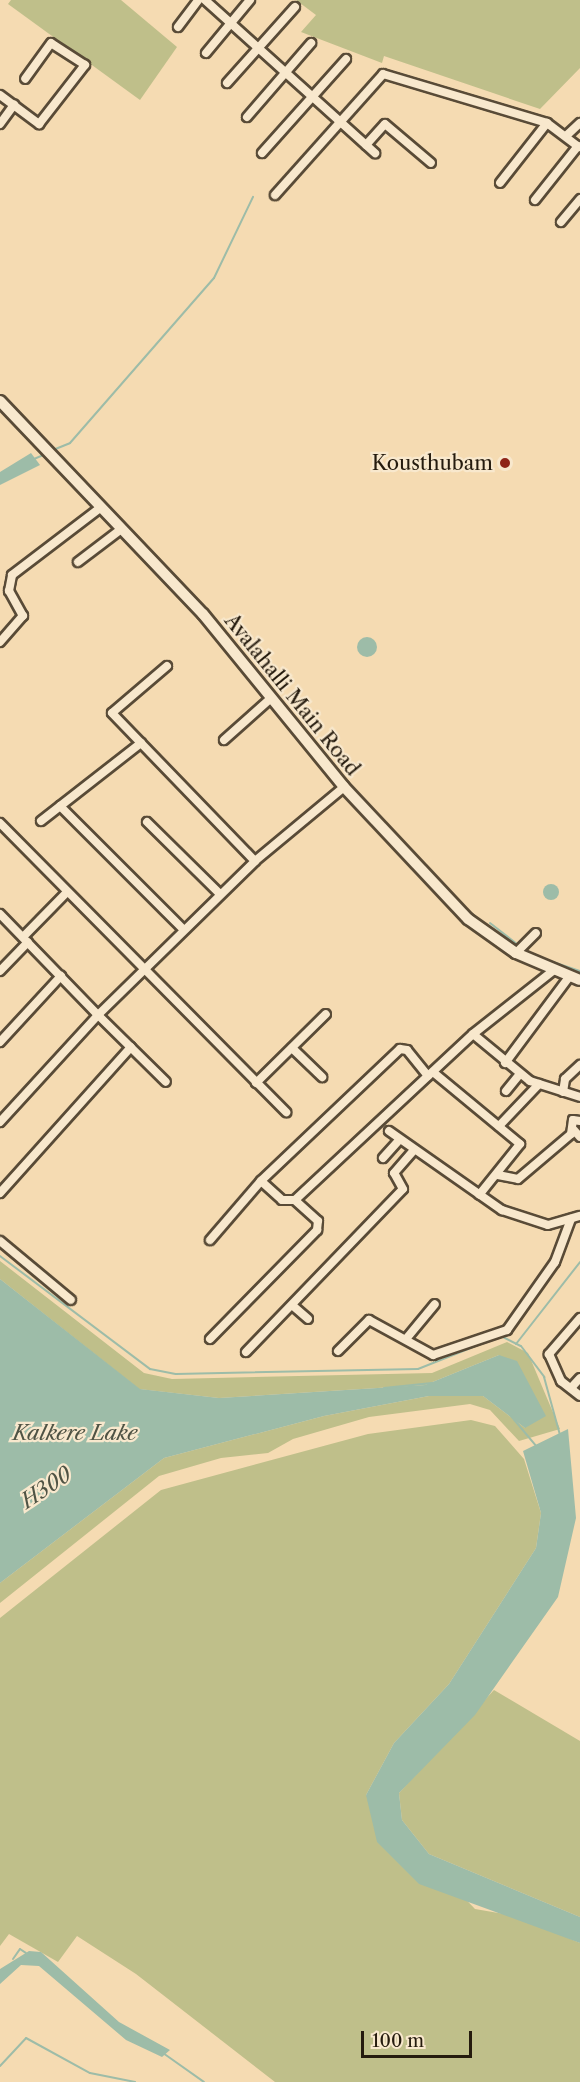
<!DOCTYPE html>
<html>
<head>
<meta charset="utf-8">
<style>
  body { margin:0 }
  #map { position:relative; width:580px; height:2082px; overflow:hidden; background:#f5dbb2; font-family:"Libre Caslon Text",serif }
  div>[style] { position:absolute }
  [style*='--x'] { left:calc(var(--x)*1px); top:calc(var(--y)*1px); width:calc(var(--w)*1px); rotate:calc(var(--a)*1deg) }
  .green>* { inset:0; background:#bfbf8a }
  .water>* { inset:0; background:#9dbca8 }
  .round { border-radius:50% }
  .stream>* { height:2px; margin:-1px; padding:0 1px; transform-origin:1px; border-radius:1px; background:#9dbca8 }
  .roads { filter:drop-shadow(2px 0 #594b37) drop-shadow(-2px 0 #594b37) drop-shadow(0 2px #594b37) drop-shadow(0 -2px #594b37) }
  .minor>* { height:8px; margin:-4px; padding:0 4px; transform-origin:4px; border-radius:4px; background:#f8e8cd }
  .secondary>* { height:10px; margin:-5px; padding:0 5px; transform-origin:5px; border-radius:5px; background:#f8e8cd }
  .dots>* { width:16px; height:16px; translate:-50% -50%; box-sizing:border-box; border:3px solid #f8e8cd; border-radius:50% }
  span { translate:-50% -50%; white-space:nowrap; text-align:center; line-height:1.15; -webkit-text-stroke:4.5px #f8e8cd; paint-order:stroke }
  .poi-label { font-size:20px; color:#251b0e }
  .right { translate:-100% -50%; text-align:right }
  .street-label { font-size:20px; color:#251b0e }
  .water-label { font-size:21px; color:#4f5344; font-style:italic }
  .scale { position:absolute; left:361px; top:2031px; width:111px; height:27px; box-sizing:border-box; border:3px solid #251b0e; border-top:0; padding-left:8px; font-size:18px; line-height:21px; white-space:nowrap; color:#251b0e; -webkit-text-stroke:4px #f8e8cd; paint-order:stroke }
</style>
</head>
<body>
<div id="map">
  <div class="green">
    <i style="clip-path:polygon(11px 0,121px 0,177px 47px,140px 100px,8px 4px)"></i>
    <i style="clip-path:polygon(296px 0,580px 0,580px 68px,540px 109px,384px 56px,382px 63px,301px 32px,316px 15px)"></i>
    <i style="clip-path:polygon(0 1261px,144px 1373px,172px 1379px,432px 1373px,507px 1342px,528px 1353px,560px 1429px,519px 1441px,490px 1410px,470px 1404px,369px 1417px,293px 1439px,268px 1453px,221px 1458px,159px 1476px,0 1603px,0 1583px,164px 1458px,324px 1416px,429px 1396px,483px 1396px,525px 1428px,499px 1355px,425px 1385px,219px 1398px,139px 1389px,0 1279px)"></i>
    <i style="clip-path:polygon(471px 1420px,495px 1426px,524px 1459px,541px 1513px,536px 1548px,449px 1684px,394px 1743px,366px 1795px,475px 1909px,516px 1916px,580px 1943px,580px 2082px,275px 2082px,136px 1974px,77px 1936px,58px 1962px,9px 1934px,0 1946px,0 1618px,161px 1490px,368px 1434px)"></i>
    <i style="clip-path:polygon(494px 1690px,580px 1741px,580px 1917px,429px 1854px,402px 1820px,399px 1793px)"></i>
  </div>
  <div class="water">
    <i style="clip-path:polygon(31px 453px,40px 465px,0 485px,0 472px)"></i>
    <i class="round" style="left:357px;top:637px;width:20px;height:20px"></i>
    <i class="round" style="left:543px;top:884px;width:16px;height:16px"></i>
    <i style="clip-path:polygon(0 1279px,140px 1389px,219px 1398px,425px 1385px,499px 1355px,517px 1361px,546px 1416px,525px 1428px,483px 1396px,429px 1396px,324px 1416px,164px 1458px,0 1583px)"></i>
    <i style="clip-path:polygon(568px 1429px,576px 1518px,558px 1597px,475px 1715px,399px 1793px,402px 1820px,429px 1854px,580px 1917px,580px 1943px,419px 1884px,377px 1842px,366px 1795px,394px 1743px,449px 1684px,536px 1548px,541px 1513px,523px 1451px)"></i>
    <i style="clip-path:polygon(29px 1951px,41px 1952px,119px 2022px,170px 2050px,162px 2057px,126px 2040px,39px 1966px,21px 1965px,0 1984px,0 1969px)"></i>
  </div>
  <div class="stream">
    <i style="--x:53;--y:450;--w:18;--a:-22"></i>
    <i style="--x:70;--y:443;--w:219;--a:-48.9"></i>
    <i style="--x:214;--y:278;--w:90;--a:-64.3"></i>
    <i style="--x:34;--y:459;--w:13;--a:-23"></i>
    <i style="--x:490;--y:923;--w:33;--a:38"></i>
    <i style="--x:541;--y:958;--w:41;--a:18.4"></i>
    <i style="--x:0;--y:1256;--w:188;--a:37"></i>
    <i style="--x:150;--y:1369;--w:26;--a:11"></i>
    <i style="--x:176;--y:1374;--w:242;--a:-1.2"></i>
    <i style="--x:418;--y:1369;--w:89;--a:-21.7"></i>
    <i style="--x:501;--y:1336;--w:22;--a:27"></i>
    <i style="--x:521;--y:1346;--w:39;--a:53"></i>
    <i style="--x:544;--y:1377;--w:60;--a:74.6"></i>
    <i style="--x:516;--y:1344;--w:104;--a:-52"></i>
    <i style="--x:384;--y:1388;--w:48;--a:-5.9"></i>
    <i style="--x:511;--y:1416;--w:39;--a:50"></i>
    <i style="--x:13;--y:1959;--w:12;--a:-55"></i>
    <i style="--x:20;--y:1949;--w:7;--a:34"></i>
    <i style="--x:163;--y:2053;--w:50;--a:35.3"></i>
    <i style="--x:0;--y:2066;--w:38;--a:-47"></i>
    <i style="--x:26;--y:2038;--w:73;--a:28.7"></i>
    <i style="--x:90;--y:2073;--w:46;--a:11.3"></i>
  </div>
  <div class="roads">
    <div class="minor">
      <i style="--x:205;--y:0;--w:229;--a:42"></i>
      <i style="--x:178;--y:27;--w:34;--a:-53"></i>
      <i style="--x:206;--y:53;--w:69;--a:-50.3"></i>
      <i style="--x:227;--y:83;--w:102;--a:-48.2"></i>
      <i style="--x:0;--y:95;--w:49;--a:36.6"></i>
      <i style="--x:39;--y:124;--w:75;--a:-52.1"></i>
      <i style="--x:85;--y:65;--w:40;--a:-147.1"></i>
      <i style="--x:51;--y:43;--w:44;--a:125.8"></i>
      <i style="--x:247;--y:117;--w:98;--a:-49.1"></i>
      <i style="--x:547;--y:123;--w:40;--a:37"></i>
      <i style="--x:0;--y:124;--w:24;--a:-54"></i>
      <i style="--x:566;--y:136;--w:19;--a:-43"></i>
      <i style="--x:366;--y:145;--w:28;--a:-48"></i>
      <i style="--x:385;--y:124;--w:60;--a:40.3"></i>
      <i style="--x:262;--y:153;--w:126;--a:-48.2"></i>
      <i style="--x:275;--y:195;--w:162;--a:-48.2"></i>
      <i style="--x:383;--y:74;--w:171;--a:16.6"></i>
      <i style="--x:547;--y:123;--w:76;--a:128.1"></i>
      <i style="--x:535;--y:200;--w:69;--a:-51.5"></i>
      <i style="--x:561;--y:222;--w:30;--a:-50"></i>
      <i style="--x:78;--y:562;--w:53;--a:-37.3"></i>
      <i style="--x:0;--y:642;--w:35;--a:-49"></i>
      <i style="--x:23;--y:616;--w:29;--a:-119"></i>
      <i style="--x:9;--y:591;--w:16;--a:-79"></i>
      <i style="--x:12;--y:575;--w:111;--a:-37.3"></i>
      <i style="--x:167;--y:666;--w:72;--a:139.5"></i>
      <i style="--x:112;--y:713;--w:206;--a:46"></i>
      <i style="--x:224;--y:740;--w:62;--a:-41.7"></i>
      <i style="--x:60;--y:806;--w:175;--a:45"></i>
      <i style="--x:41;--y:821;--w:127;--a:-38"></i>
      <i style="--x:147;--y:822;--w:103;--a:44.6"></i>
      <i style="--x:0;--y:823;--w:407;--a:45.3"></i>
      <i style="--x:0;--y:914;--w:141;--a:45.9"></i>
      <i style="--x:98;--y:1015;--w:220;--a:-44.4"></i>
      <i style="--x:255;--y:861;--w:116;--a:-39.7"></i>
      <i style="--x:23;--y:937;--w:63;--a:-45.6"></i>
      <i style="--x:516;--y:953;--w:28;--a:-45"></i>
      <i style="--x:0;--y:971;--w:40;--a:-46"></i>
      <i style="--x:473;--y:1034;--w:74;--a:39.5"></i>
      <i style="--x:530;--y:1081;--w:52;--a:17.7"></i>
      <i style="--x:0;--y:1042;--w:90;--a:-47.3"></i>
      <i style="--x:292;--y:1048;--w:42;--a:44"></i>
      <i style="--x:505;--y:1063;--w:107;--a:-53.3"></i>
      <i style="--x:433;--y:1072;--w:113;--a:39.6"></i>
      <i style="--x:520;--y:1144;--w:65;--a:128.8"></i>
      <i style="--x:428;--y:1076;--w:33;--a:-129"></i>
      <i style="--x:407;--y:1050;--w:7;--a:-172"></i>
      <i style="--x:400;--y:1049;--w:192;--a:136.5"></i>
      <i style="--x:261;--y:1181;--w:28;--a:42"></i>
      <i style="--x:282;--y:1200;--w:13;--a:0"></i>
      <i style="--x:295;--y:1200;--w:243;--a:-43"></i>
      <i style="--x:473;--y:1034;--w:103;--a:-38.3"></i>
      <i style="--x:256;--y:1083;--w:98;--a:-44.6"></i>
      <i style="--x:506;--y:1091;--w:22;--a:-51"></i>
      <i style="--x:563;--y:1092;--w:13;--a:-81"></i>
      <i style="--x:565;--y:1079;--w:21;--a:-43"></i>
      <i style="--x:0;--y:1122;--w:145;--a:-47.5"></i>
      <i style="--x:98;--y:1015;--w:95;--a:44.6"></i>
      <i style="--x:499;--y:1126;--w:58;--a:-46.4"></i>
      <i style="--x:574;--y:1130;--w:9;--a:49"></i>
      <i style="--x:389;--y:1131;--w:138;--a:35"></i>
      <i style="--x:502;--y:1210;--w:48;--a:18.1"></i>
      <i style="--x:548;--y:1225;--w:33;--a:-16"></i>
      <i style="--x:383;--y:1158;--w:25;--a:-48"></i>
      <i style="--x:498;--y:1175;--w:20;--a:11"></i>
      <i style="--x:518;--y:1179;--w:70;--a:-40.3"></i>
      <i style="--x:571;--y:1134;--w:14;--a:-82"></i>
      <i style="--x:573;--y:1120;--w:7;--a:8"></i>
      <i style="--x:0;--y:1193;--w:196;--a:-48.1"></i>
      <i style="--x:210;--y:1240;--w:78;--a:-49.2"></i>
      <i style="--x:0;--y:1241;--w:92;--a:39.7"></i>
      <i style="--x:292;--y:1305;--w:21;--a:41"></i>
      <i style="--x:580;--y:1318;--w:48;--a:130.7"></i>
      <i style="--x:549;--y:1354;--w:30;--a:66"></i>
      <i style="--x:561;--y:1381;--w:24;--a:38"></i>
      <i style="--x:210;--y:1339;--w:153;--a:-45.5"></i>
      <i style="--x:317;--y:1230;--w:9;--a:-84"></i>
      <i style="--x:318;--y:1221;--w:31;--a:-138"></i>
      <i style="--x:406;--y:1339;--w:45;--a:-50.4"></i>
      <i style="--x:338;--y:1351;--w:44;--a:-45"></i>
      <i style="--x:369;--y:1320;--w:73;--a:28.7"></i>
      <i style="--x:433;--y:1355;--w:78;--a:-18.7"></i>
      <i style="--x:507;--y:1330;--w:83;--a:-54.8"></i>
      <i style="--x:555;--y:1262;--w:46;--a:-69.6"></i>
      <i style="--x:246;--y:1352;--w:226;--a:-46.1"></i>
      <i style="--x:403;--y:1189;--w:18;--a:-119"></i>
      <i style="--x:394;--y:1173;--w:30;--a:-49"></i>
      <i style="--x:571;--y:1388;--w:13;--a:-48"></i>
    </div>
    <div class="secondary">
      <i style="--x:0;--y:401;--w:294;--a:46.4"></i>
      <i style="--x:203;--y:614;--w:223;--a:50.8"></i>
      <i style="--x:344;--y:787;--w:181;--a:46.8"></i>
      <i style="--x:468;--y:919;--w:59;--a:35.3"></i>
      <i style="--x:516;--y:953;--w:69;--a:22.9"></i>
    </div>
  </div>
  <div class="dots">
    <i style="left:505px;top:463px;background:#8f2418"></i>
  </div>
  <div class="poi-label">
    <span class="right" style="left:493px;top:463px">Kousthubam</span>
  </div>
  <div class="street-label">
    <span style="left:292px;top:695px;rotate:51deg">Avalahalli Main Road</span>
  </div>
  <div class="water-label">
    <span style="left:75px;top:1433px">Kalkere Lake</span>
    <span style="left:46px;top:1488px;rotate:-34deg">H300</span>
  </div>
  <div class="scale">100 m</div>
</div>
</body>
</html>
